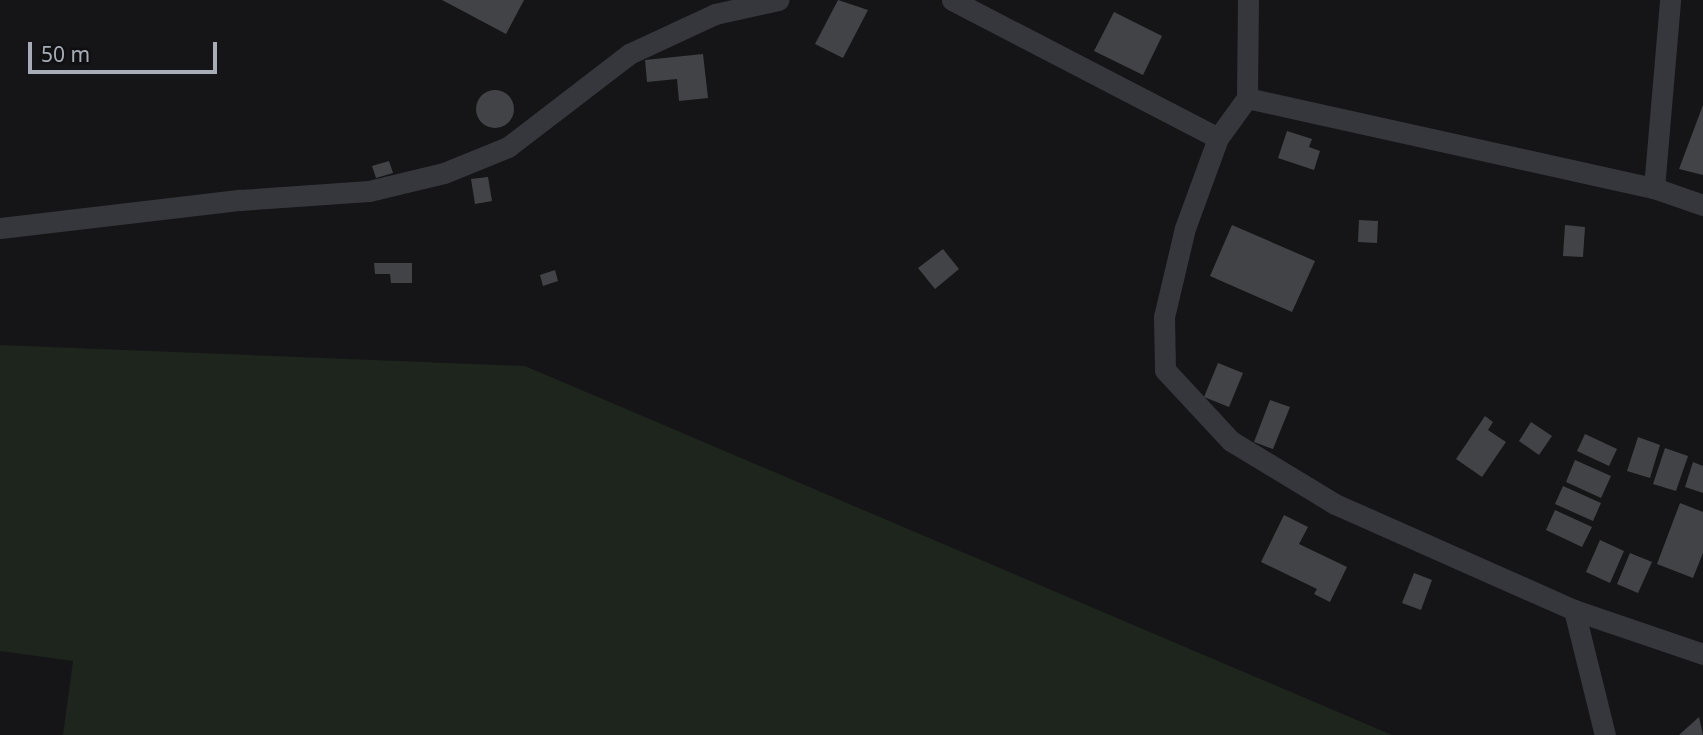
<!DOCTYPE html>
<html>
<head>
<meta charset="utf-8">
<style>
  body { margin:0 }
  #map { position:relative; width:1703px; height:735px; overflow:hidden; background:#151517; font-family:"Noto Sans",sans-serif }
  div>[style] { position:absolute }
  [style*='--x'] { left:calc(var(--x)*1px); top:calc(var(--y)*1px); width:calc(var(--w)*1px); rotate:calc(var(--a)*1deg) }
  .green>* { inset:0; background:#1d251d }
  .building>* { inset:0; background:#414347 }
  .round { border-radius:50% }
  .street>* { height:21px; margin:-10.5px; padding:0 10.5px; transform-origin:10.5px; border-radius:10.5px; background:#36373c }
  span { translate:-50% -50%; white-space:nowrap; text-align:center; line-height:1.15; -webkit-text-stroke:6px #101012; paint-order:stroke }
  .scale { position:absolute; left:28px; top:42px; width:189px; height:32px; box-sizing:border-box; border:4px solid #a7adb7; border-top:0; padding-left:9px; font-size:21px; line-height:24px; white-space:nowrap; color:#a7adb7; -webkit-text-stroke:5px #101012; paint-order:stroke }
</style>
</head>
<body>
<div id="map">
  <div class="green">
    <i style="clip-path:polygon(0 345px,525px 366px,1392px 735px,63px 735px,73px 661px,0 651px)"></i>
  </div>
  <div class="building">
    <i style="clip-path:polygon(442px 0,524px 0,506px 34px)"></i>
    <i style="clip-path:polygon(838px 0,868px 10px,843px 58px,815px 44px)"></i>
    <i style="clip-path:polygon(1114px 12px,1162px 36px,1143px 75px,1094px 51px)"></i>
    <i style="clip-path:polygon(703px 54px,708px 98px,679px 101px,677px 79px,647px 82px,645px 60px)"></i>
    <i class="round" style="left:476px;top:90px;width:38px;height:38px"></i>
    <i style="clip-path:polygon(1703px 105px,1703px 175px,1679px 169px)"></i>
    <i style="clip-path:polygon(1287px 131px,1312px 139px,1309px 147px,1320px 151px,1314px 170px,1278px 158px)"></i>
    <i style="clip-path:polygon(389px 161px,393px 173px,376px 178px,372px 166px)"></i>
    <i style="clip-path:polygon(488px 177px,492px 201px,475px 204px,471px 179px)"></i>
    <i style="clip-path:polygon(1359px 220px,1378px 221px,1377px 243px,1358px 242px)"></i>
    <i style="clip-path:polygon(1232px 225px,1315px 261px,1292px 312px,1210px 276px)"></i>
    <i style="clip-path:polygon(1565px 225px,1585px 227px,1583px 257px,1563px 256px)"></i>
    <i style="clip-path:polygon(943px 249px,959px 269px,935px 289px,918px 268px)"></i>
    <i style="clip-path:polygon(374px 263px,412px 263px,412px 283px,391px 283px,390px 274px,375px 274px)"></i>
    <i style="clip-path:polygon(555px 270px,558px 281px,543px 286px,540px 275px)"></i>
    <i style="clip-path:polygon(1218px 363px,1243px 373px,1229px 407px,1204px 397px)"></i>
    <i style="clip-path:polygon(1270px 400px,1290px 407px,1273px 449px,1254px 442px)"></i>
    <i style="clip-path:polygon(1485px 416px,1493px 422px,1488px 430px,1506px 442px,1482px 477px,1456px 459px)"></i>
    <i style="clip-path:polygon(1531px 422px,1552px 436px,1539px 455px,1519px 441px)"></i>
    <i style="clip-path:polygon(1585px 434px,1617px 449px,1609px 466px,1577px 451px)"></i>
    <i style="clip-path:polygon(1638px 437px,1660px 445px,1650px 478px,1627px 471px)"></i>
    <i style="clip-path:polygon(1665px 448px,1688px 456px,1676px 491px,1653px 484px)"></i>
    <i style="clip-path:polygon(1575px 460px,1611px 476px,1601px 498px,1566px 482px)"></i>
    <i style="clip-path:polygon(1693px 462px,1703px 466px,1703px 493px,1685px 487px)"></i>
    <i style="clip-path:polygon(1563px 486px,1601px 503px,1593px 521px,1555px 504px)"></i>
    <i style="clip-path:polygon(1680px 503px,1703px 512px,1703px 553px,1693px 578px,1657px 564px)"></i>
    <i style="clip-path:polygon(1555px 510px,1592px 527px,1582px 547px,1546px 530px)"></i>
    <i style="clip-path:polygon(1284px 515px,1308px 527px,1299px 544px,1347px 567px,1330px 602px,1314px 594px,1317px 589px,1261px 562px)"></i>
    <i style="clip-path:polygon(1600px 540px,1624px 551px,1610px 583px,1586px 572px)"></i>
    <i style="clip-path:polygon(1630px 553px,1652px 562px,1638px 593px,1617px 584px)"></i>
    <i style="clip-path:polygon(1414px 573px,1432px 580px,1421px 610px,1402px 603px)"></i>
    <i style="clip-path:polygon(1699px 717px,1703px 735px,1679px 735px)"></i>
  </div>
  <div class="street">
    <i style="--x:952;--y:0;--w:300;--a:27.4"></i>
    <i style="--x:1248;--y:0;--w:98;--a:90.6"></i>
    <i style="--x:1247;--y:98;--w:49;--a:125.9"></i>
    <i style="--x:1218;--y:138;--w:96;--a:110.1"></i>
    <i style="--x:1185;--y:228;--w:91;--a:103.3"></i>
    <i style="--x:1164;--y:317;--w:53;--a:88.9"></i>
    <i style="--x:1165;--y:370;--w:97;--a:47.1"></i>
    <i style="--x:1231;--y:441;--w:122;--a:31.2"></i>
    <i style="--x:1335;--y:504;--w:261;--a:23.9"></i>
    <i style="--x:1574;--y:610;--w:136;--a:18.8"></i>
    <i style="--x:1247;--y:98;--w:417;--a:12.5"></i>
    <i style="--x:1654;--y:188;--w:52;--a:19.1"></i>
    <i style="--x:1654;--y:188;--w:189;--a:-85.1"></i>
    <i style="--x:0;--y:228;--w:242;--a:-6.7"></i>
    <i style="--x:240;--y:200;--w:129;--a:-4"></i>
    <i style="--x:369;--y:191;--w:77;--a:-13.5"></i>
    <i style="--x:444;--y:173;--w:69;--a:-22.1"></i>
    <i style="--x:508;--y:147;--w:153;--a:-37.5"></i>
    <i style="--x:629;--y:54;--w:95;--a:-24.9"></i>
    <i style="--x:715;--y:14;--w:65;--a:-12.5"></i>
    <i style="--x:1574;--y:610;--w:129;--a:76.1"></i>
  </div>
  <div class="scale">50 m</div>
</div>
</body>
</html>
